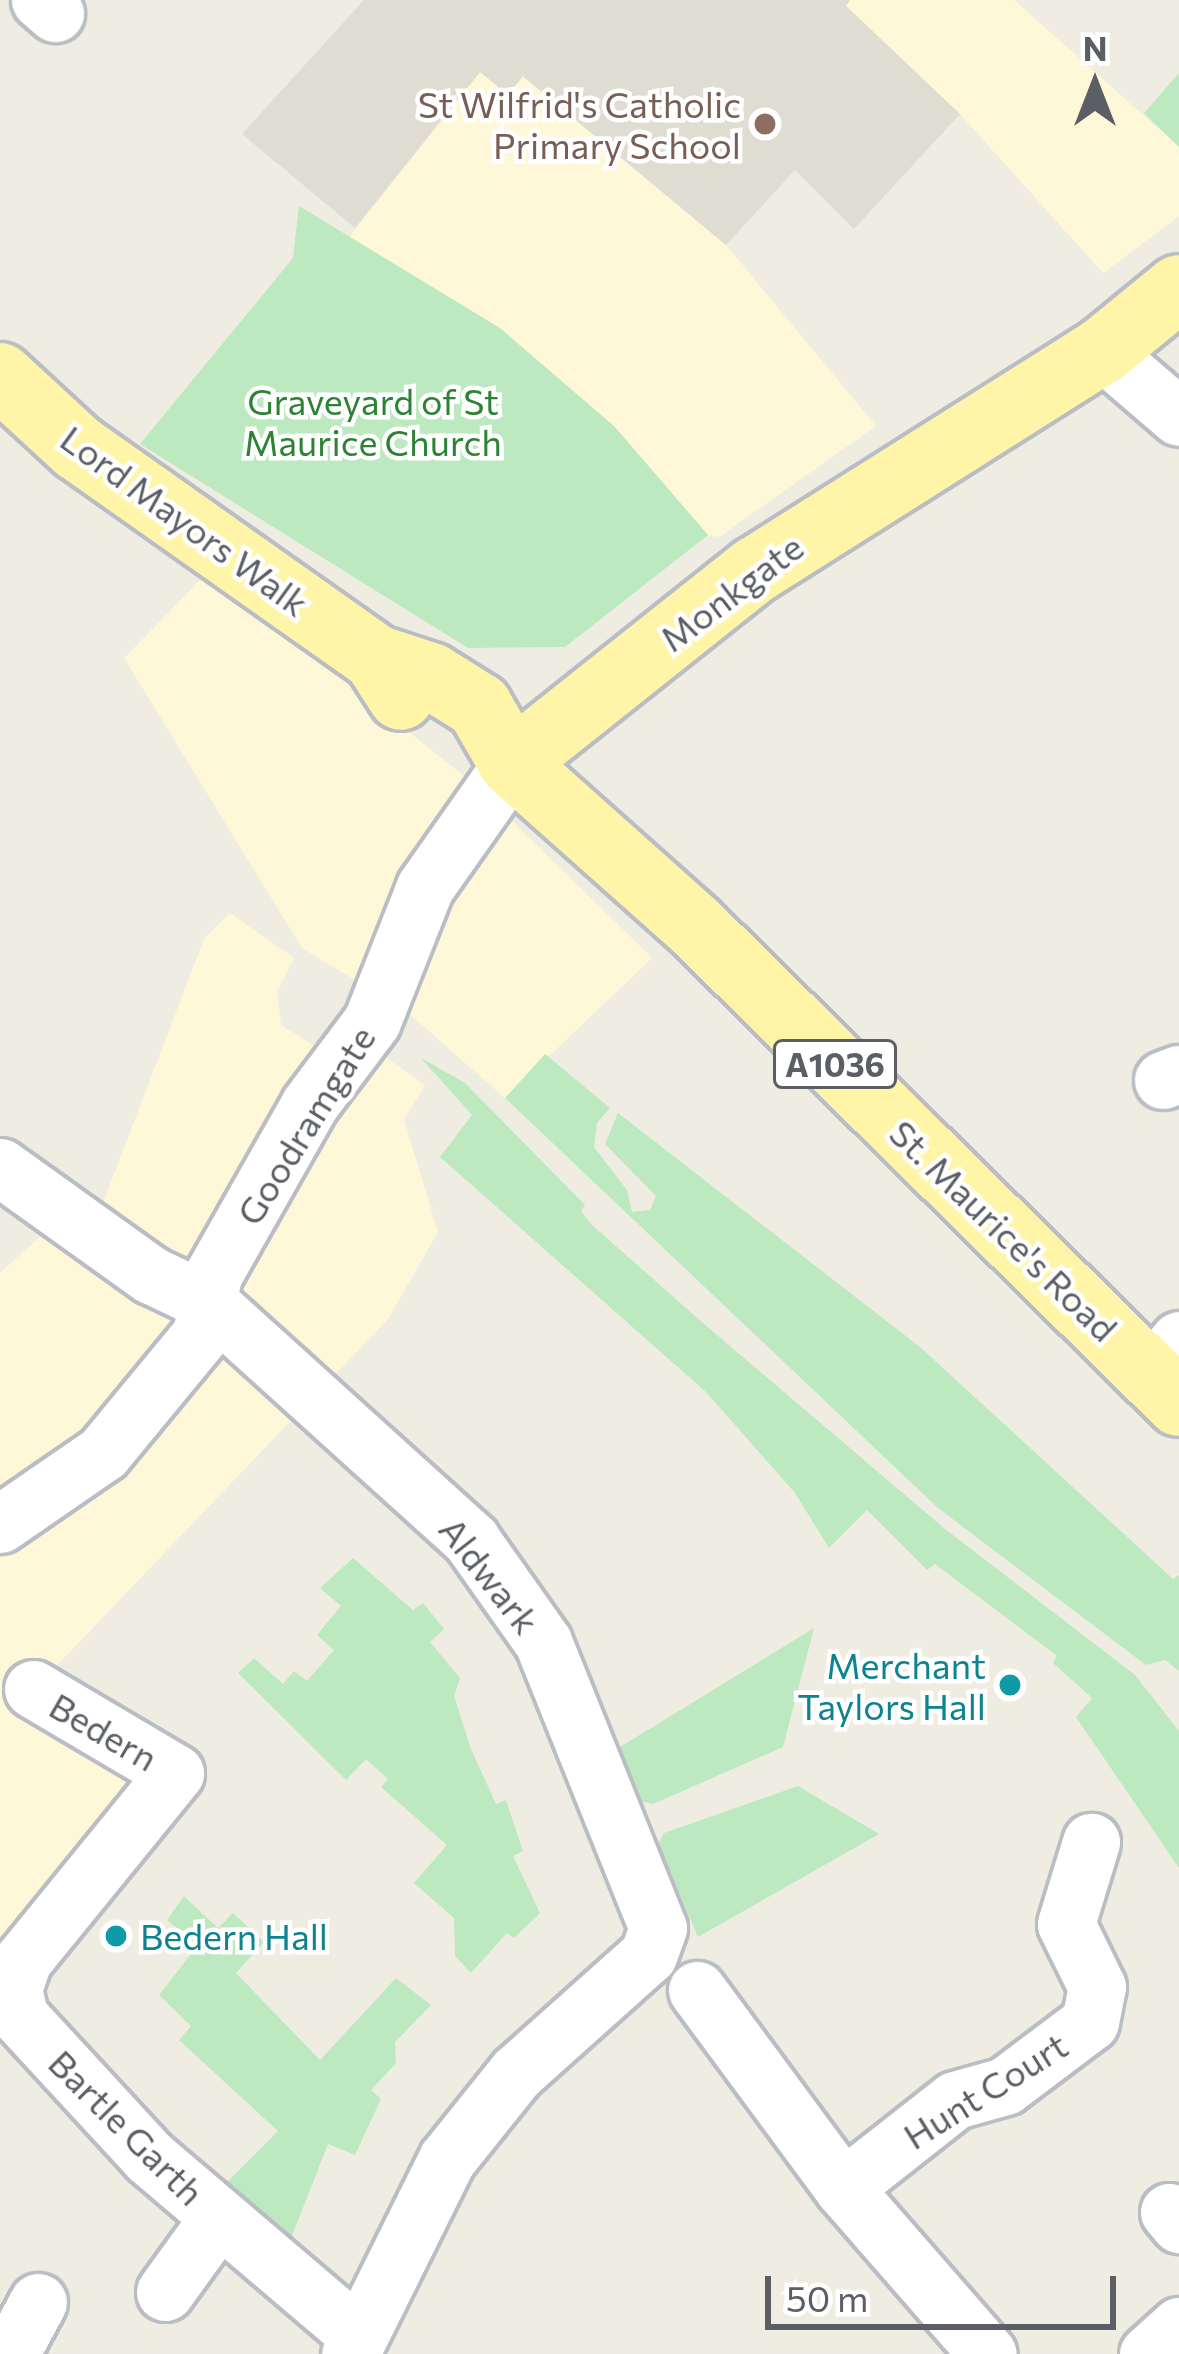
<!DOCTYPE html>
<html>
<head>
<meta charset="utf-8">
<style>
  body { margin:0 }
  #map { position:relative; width:1179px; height:2354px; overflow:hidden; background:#efede2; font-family:Commissioner,sans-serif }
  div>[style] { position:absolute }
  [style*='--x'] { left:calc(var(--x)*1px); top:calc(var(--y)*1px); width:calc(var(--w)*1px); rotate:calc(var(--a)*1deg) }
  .commercial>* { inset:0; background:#fff8d8 }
  .education>* { inset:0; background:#dfdcd1 }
  .green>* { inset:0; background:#bce9bf }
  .roads { filter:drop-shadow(3px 0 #babdc3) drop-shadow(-3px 0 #babdc3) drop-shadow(0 3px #babdc3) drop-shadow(0 -3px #babdc3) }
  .minor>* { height:57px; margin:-28.5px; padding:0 28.5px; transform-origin:28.5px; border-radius:28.5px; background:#fff }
  .primary>* { height:66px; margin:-33px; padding:0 33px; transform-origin:33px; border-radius:33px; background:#fff5a8 }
  .dots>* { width:33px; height:33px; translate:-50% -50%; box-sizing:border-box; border:6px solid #fff; border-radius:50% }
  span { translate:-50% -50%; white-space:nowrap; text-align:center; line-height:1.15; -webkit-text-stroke:9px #fff; paint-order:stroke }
  .shield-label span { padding:3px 9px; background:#fff; border:3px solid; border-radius:9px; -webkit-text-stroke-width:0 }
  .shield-label { font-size:33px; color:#5b5f65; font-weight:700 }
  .education-label { font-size:36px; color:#785e54 }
  .right { translate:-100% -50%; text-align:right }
  .park-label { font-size:36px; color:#2c8334 }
  .street-label { font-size:36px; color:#5b5f65 }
  .culture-label { font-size:36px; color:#0d838f }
  .left { translate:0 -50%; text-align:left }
  .north { position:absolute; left:1035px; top:24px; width:120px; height:120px; -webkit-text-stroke:9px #fff; paint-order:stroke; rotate:0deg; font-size:33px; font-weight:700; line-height:48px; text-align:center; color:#5b5f65 }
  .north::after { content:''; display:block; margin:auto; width:42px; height:54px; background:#5b5f65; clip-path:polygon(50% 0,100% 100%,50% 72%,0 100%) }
  .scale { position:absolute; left:765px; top:2276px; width:351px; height:54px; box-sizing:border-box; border:6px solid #5b5f65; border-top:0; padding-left:15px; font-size:36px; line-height:42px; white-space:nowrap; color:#5b5f65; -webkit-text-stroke:9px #fff; paint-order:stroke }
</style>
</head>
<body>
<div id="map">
  <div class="commercial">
    <i style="clip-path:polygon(850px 0,1014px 0,1179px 147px,1179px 216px,1103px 273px,960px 114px,845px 5px)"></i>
    <i style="clip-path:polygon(480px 72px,522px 76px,726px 245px,876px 426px,719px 537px,708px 535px,614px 426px,349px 237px)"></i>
    <i style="clip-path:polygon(208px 572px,474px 784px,652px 958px,505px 1098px,406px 1011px,302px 948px,124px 658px)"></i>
    <i style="clip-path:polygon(230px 913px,294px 958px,277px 992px,281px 1025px,360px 1075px,377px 1051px,425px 1085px,404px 1120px,438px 1232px,388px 1319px,44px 1679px,136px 1791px,0 1954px,0 1273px,52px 1226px,101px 1208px,204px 939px)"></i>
  </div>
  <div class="education">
    <i style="clip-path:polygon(364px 0,850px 0,846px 6px,960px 114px,854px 229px,795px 170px,726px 245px,523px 76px,508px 95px,480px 72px,355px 228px,242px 134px)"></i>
  </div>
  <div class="green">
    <i style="clip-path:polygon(1179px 73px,1179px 147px,1144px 113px)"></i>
    <i style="clip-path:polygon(299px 206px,500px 328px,614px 426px,708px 535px,565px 647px,468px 648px,140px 444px,293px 258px)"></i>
    <i style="clip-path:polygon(545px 1054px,610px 1108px,597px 1123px,594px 1147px,627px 1190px,632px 1212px,650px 1210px,656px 1196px,605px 1144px,618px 1113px,920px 1347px,1173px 1579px,1179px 1575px,1179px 1671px,1165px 1660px,1146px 1665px,938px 1508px,505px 1098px)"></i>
    <i style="clip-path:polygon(421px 1058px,465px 1083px,585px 1205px,581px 1211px,592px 1225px,703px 1323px,945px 1529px,1135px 1675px,1179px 1731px,1179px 1868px,1076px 1717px,1092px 1698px,1053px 1663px,1057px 1656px,935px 1564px,927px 1570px,867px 1510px,829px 1548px,795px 1493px,706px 1392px,440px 1157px,472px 1115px)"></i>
    <i style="clip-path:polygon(353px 1558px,413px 1610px,423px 1603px,444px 1629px,430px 1642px,460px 1678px,454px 1696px,471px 1749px,496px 1804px,506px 1800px,523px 1851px,513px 1856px,540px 1913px,514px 1938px,507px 1933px,471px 1973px,455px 1956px,454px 1918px,414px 1883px,447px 1845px,381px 1787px,388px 1779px,366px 1759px,346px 1780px,238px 1673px,254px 1658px,283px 1684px,294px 1671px,307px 1681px,334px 1650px,317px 1635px,341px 1606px,320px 1588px)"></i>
    <i style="clip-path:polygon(814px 1628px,783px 1747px,653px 1804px,640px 1801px,620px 1747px)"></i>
    <i style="clip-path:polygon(798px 1786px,879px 1834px,698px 1937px,658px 1844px,664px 1833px)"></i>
    <i style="clip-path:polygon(184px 1896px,218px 1928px,233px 1913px,264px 1942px,236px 1973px,320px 2060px,396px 1978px,431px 2005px,395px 2042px,396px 2063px,371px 2090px,381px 2099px,355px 2155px,328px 2144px,290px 2241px,227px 2182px,278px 2131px,179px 2040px,191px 2026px,159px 1995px,198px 1945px,167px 1920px)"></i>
  </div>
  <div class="roads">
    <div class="minor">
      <i style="--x:40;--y:0;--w:20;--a:41"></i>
      <i style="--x:1102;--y:351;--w:101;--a:40.6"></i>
      <i style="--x:1163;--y:1080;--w:17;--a:-21"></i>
      <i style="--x:0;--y:1167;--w:186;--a:35.6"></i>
      <i style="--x:151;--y:1275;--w:63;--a:25.3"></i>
      <i style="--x:208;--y:1302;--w:355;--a:42.1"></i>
      <i style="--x:471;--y:1540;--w:125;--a:54.8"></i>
      <i style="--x:543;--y:1642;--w:308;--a:68.1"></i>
      <i style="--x:658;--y:1928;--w:29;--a:110"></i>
      <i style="--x:648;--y:1955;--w:177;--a:138.2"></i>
      <i style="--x:516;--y:2073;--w:110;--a:128.7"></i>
      <i style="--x:447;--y:2159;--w:218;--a:116.4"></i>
      <i style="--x:1151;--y:1374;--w:44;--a:-50.5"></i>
      <i style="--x:0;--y:1524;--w:125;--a:-34.6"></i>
      <i style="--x:103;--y:1453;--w:154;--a:-50.5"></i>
      <i style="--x:201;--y:1334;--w:60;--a:-78.5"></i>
      <i style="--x:213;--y:1275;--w:195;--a:-60.5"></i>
      <i style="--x:309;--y:1105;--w:105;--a:-53.1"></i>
      <i style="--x:372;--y:1021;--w:144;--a:-68.4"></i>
      <i style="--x:425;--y:887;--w:151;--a:-54.9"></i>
      <i style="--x:33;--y:1689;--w:165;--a:30.6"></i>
      <i style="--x:175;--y:1773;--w:241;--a:129.1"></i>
      <i style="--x:23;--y:1960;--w:31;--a:109"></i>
      <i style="--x:13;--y:1989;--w:28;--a:77"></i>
      <i style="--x:19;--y:2016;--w:192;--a:47.3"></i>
      <i style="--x:149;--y:2157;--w:275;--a:40.4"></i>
      <i style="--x:697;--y:1990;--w:246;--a:53.6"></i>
      <i style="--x:843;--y:2188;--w:220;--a:48.9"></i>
      <i style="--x:843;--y:2188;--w:142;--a:-38.2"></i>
      <i style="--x:955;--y:2100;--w:52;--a:-15.6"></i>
      <i style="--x:1005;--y:2086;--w:106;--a:-37"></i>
      <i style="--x:1090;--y:2022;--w:36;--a:-79"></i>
      <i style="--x:1097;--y:1987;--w:70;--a:-116.2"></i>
      <i style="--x:1066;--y:1924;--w:86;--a:-73"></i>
      <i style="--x:1169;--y:2212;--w:16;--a:50"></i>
      <i style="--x:165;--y:2292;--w:92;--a:-54.2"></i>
      <i style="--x:10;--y:2354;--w:59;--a:-61.7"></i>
      <i style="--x:1148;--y:2354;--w:42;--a:-42.1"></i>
    </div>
    <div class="primary">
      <i style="--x:0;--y:376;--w:105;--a:42.7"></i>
      <i style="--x:77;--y:447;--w:366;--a:35.2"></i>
      <i style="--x:376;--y:658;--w:46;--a:57.3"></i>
      <i style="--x:376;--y:658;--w:58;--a:18.1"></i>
      <i style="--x:431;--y:676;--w:57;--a:32"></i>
      <i style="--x:479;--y:706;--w:66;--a:59.9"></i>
      <i style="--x:512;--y:763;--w:246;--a:41.7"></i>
      <i style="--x:696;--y:927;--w:678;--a:44.58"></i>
      <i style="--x:512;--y:763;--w:310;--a:-38.5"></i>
      <i style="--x:755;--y:570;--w:410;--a:-32.3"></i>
      <i style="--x:1102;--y:351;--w:99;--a:-39.3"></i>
    </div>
  </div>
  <div class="dots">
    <i style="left:765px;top:124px;background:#8d6e63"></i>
    <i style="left:1010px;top:1685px;background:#0f9aa8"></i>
    <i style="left:116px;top:1936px;background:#0f9aa8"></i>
  </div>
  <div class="shield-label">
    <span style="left:835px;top:1064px">A1036</span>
  </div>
  <div class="education-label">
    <span class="right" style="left:741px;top:124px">St Wilfrid's Catholic<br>Primary School</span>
  </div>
  <div class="park-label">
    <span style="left:373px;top:421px">Graveyard of St<br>Maurice Church</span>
  </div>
  <div class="street-label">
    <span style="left:185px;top:520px;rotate:36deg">Lord Mayors Walk</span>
    <span style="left:731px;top:592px;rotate:-37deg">Monkgate</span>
    <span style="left:305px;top:1125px;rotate:-58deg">Goodramgate</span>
    <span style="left:1004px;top:1230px;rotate:44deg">St. Maurice's Road</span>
    <span style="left:490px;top:1575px;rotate:52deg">Aldwark</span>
    <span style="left:104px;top:1731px;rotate:30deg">Bedern</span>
    <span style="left:985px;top:2090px;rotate:-32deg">Hunt Court</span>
    <span style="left:127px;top:2127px;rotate:45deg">Bartle Garth</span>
  </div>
  <div class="culture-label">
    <span class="right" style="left:986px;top:1685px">Merchant<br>Taylors Hall</span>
    <span class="left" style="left:140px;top:1936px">Bedern Hall</span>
  </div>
  <div class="north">N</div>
  <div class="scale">50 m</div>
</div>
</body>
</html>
